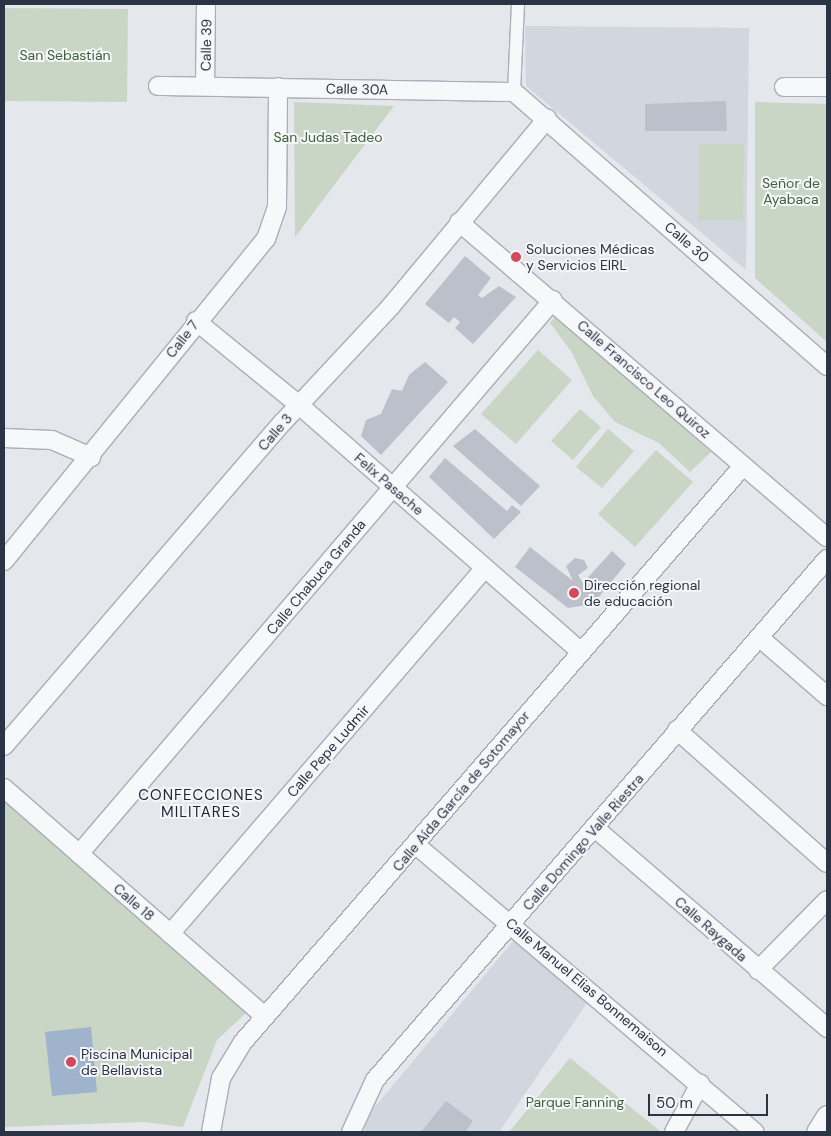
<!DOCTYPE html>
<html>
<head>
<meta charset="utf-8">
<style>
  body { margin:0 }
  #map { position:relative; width:831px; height:1136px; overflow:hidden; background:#e4e7ec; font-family:"DM Sans",sans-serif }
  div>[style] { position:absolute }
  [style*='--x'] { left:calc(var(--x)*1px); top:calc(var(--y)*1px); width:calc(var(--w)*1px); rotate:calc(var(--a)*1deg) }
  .built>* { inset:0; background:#d2d6de }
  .green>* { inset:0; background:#c9d6c5 }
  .water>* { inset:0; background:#9fb4cc }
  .building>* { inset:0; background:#bbc0ca }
  .roads { filter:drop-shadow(1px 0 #a9aeb7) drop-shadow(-1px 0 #a9aeb7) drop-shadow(0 1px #a9aeb7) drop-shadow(0 -1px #a9aeb7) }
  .pedestrian>* { height:12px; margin:-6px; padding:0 6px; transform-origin:6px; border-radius:6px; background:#f7f8fa }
  .minor>* { height:18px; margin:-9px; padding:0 9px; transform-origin:9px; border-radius:9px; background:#f7f8fa }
  .tertiary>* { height:21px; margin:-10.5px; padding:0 10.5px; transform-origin:10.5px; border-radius:10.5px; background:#f7f8fa }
  .dots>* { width:14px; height:14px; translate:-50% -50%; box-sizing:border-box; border:2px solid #f4f6f9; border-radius:50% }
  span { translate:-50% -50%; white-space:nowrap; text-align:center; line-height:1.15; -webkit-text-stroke:4px #f4f6f9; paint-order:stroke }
  .street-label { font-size:14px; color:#2b3445 }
  .park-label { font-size:14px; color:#3f6138 }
  .poi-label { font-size:14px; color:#2b3445 }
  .left { translate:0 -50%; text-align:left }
  .neighbourhood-label { font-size:15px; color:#1d2536; letter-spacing:1px }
  .frame { position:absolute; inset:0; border:5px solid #2b3445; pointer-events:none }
  .scale { position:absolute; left:648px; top:1094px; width:120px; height:22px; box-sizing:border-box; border:2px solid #2b3445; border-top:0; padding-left:6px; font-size:15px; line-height:18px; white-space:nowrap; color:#2b3445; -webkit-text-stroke:4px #f4f6f9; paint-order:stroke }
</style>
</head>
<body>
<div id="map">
  <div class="built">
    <i style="clip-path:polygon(525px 26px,749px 28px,746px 270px,526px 86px)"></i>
    <i style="clip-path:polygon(514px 940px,589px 1000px,499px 1132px,365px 1132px,365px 1119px)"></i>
  </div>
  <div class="green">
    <i style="clip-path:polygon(4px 8px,128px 9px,127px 102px,4px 101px)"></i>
    <i style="clip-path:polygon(294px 102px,394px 106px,295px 237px)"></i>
    <i style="clip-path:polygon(755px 102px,827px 104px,827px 342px,755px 278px)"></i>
    <i style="clip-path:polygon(699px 144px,744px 144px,743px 220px,698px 221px)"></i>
    <i style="clip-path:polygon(557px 314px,711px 452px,690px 472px,659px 443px,615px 422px,593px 396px,571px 351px,550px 323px)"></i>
    <i style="clip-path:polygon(538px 350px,572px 380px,516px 444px,481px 414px)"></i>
    <i style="clip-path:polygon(580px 409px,601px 427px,573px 460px,551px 441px)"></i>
    <i style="clip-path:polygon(608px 429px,634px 451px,602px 488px,576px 467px)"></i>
    <i style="clip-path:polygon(656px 450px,693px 482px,635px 547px,598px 514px)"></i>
    <i style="clip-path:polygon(4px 798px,246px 1013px,217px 1040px,183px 1127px,144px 1122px,4px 1127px)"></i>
    <i style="clip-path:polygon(570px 1058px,660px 1131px,660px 1132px,509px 1132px)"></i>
  </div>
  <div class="water">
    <i style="clip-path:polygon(91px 1027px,97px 1092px,52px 1096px,45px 1032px)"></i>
  </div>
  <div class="building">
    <i style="clip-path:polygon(726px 101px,727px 131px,645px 131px,645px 104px)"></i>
    <i style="clip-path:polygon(465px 256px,491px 278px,478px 295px,482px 298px,499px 286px,516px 297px,473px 344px,455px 328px,460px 322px,454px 317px,449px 323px,425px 304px)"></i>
    <i style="clip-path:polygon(425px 362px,448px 382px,381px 455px,361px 436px,366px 420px,381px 414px,392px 389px,402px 391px,409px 375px)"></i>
    <i style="clip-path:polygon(475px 429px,540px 486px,521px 506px,453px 446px)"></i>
    <i style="clip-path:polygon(445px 458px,507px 511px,512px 505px,521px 512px,494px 539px,429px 477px)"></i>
    <i style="clip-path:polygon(530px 547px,573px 581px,566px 566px,575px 558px,584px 560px,588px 568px,578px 575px,583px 583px,612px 551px,626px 564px,593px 604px,568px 608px,515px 567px)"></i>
    <i style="clip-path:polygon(446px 1101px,473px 1121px,465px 1132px,421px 1132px)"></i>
  </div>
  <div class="roads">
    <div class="pedestrian">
      <i style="--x:514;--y:92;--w:88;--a:-87.4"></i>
    </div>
    <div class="minor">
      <i style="--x:158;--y:86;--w:356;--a:1"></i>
      <i style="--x:514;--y:92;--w:416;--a:41.2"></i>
      <i style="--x:205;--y:86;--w:82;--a:-89.3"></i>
      <i style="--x:784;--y:87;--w:43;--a:0"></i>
      <i style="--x:459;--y:222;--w:484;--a:40.6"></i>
      <i style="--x:196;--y:321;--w:133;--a:39.2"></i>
      <i style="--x:299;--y:405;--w:373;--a:41.2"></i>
      <i style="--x:4;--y:438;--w:48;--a:2.4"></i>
      <i style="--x:52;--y:440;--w:43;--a:23.6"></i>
      <i style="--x:4;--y:561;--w:415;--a:-50.9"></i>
      <i style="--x:266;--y:239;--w:34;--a:-71"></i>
      <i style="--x:277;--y:207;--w:120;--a:-89.5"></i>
      <i style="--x:760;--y:638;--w:89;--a:40.9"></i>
      <i style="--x:677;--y:730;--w:200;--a:41.6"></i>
      <i style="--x:4;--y:746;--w:428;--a:-49.3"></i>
      <i style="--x:283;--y:422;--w:158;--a:-47"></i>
      <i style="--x:391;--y:306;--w:244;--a:-50.2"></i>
      <i style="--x:4;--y:788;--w:346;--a:41.2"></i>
      <i style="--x:596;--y:829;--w:305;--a:40.7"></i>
      <i style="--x:416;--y:845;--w:444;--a:40.3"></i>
      <i style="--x:79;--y:854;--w:729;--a:-49.45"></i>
      <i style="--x:170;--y:934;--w:483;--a:-49.3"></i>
      <i style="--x:758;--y:970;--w:98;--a:-45.4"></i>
      <i style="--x:211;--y:1132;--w:55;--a:-79.5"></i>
      <i style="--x:221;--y:1078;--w:42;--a:-58.6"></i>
      <i style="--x:243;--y:1042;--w:763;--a:-49.04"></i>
      <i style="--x:351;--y:1132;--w:57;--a:-65.2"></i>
      <i style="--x:375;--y:1080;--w:690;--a:-49.06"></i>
      <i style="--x:674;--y:1132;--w:55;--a:-61.6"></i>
    </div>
    <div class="tertiary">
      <i style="--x:817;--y:1132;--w:19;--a:-58"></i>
    </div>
  </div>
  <div class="dots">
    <i style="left:516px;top:257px;background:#d1495b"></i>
    <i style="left:574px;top:593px;background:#d1495b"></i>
    <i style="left:71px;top:1062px;background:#d1495b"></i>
  </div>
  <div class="street-label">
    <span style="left:206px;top:45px;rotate:-89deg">Calle 39</span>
    <span style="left:357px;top:89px;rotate:1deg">Calle 30A</span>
    <span style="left:687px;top:242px;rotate:41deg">Calle 30</span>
    <span style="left:182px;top:339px;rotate:-52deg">Calle 7</span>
    <span style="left:644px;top:379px;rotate:41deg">Calle Francisco Leo Quiroz</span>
    <span style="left:275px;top:432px;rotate:-49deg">Calle 3</span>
    <span style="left:389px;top:484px;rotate:41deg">Felix Pasache</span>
    <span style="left:316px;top:577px;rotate:-50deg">Calle Chabuca Granda</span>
    <span style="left:328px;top:751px;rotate:-49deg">Calle Pepe Ludmir</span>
    <span style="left:461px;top:791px;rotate:-50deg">Calle Aída García de Sotomayor</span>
    <span style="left:583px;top:842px;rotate:-49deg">Calle Domingo Valle Riestra</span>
    <span style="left:134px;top:902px;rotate:41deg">Calle 18</span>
    <span style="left:711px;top:929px;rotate:41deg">Calle Raygada</span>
    <span style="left:587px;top:987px;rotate:40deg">Calle Manuel Elias Bonnemaison</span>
  </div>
  <div class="park-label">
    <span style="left:65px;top:55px">San Sebastián</span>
    <span style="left:328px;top:137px">San Judas Tadeo</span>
    <span style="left:791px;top:191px">Señor de<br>Ayabaca</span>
    <span style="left:575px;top:1102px">Parque Fanning</span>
  </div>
  <div class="poi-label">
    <span class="left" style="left:526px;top:257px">Soluciones Médicas<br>y Servicios EIRL</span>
    <span class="left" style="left:584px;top:593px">Dirección regional<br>de educación</span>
    <span class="left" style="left:81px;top:1062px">Piscina Municipal<br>de Bellavista</span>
  </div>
  <div class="neighbourhood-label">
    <span style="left:201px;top:804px">CONFECCIONES<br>MILITARES</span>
  </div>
  <div class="frame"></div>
  <div class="scale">50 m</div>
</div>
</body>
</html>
